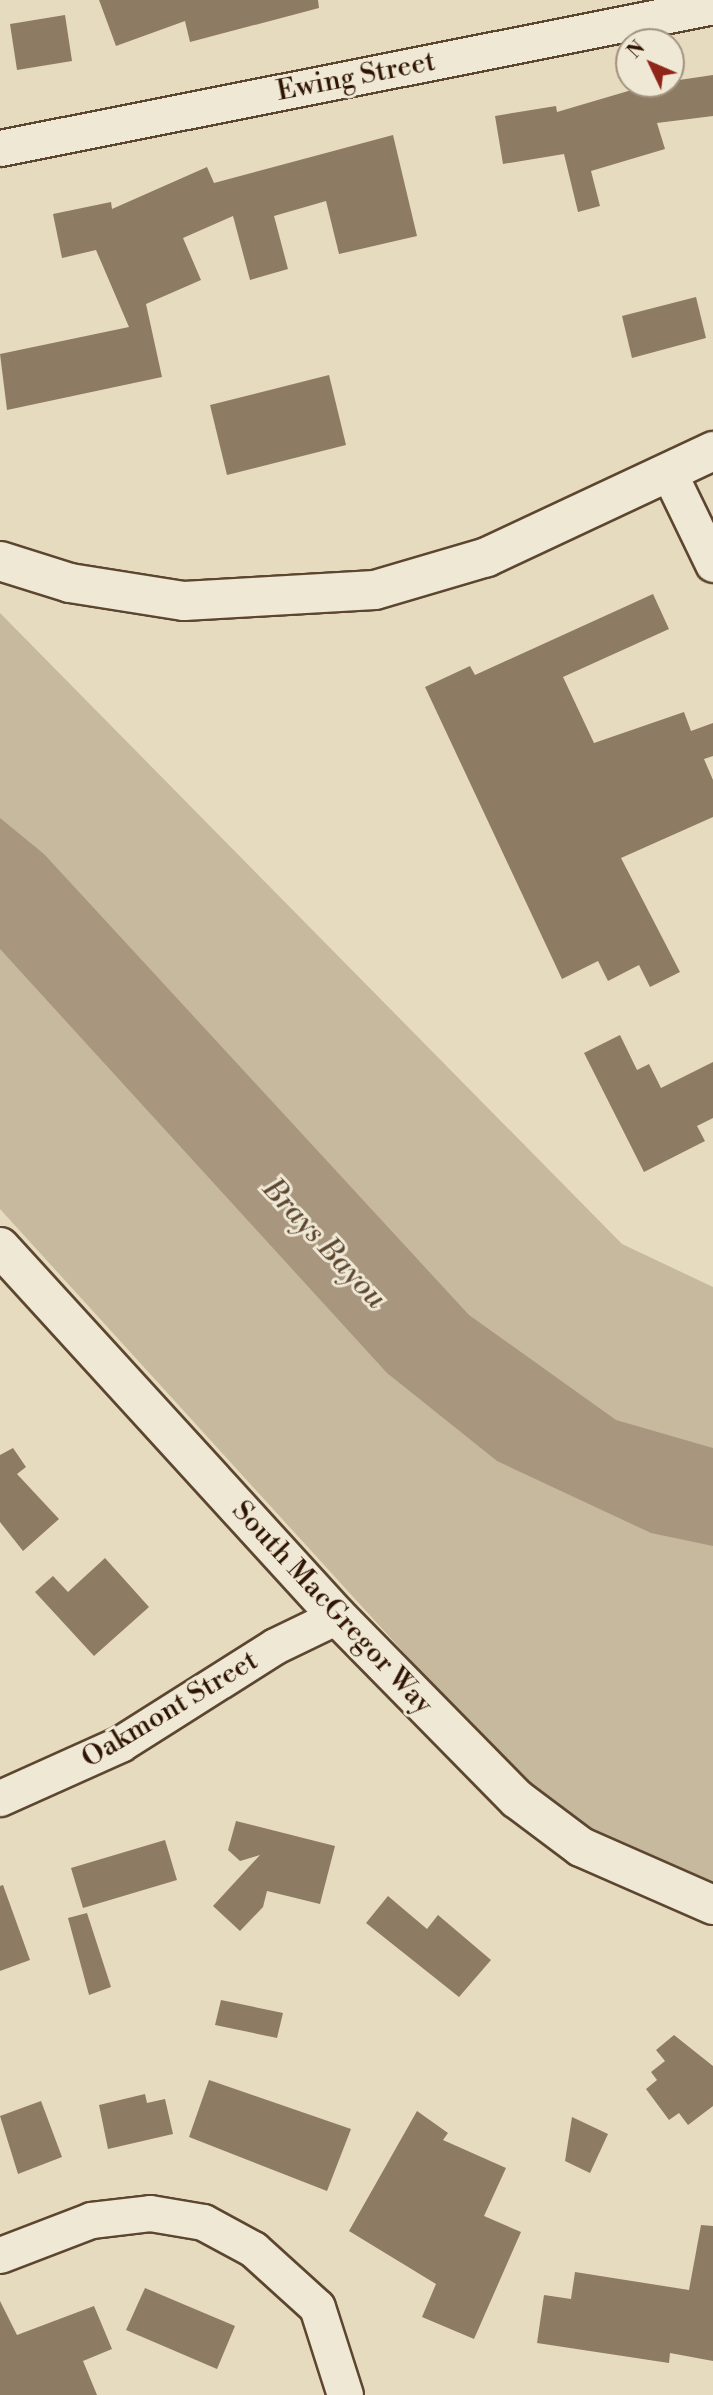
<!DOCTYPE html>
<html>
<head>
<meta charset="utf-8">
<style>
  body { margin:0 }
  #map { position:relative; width:713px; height:2395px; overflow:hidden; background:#e6dbbe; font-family:"Libre Bodoni",serif }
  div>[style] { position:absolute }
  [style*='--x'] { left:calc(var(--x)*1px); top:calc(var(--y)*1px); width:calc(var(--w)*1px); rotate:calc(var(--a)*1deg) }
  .green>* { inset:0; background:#c7b99e }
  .water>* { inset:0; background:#a8977e }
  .building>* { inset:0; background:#8e7b63 }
  .roads { filter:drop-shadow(2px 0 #5d4630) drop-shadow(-2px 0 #5d4630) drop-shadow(0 2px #5d4630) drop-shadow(0 -2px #5d4630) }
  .street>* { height:35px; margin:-17.5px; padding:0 17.5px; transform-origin:17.5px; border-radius:17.5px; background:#efe8d5 }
  .secondary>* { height:38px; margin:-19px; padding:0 19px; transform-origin:19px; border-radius:19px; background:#efe8d5 }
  span { translate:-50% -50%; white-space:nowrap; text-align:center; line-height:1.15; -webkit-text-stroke:6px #efe8d5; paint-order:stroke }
  .street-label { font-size:28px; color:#2f1401 }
  .water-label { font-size:30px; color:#5f4833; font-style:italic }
  .north { position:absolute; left:615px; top:28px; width:70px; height:70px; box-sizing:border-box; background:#efe8d5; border:2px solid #a29380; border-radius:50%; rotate:314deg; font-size:19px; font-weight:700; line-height:28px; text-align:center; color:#2f1401 }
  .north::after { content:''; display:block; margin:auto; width:24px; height:32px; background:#8f2418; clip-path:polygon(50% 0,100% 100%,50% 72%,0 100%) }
</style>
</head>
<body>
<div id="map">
  <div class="green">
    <i style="clip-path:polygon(0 613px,622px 1244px,713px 1287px,713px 1884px,646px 1860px,560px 1809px,498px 1756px,0 1209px)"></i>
  </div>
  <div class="water">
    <i style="clip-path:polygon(0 818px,44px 854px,469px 1315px,616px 1420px,713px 1448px,713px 1546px,651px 1533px,497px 1461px,387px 1373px,0 949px)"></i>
  </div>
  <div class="building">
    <i style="clip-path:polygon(99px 0,318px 0,319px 8px,190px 42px,185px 21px,116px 46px)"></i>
    <i style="clip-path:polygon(65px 15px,72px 61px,17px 70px,10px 24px)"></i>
    <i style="clip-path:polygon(713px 75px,713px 116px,657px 123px,665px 149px,591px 171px,600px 206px,578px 212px,564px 154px,503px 164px,495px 116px,556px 106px,557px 112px,652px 84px)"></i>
    <i style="clip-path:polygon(393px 135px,417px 236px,339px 254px,326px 201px,274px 216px,288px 269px,250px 280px,233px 216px,183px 238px,201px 280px,146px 304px,162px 377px,7px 410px,0 354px,129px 327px,96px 250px,62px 258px,53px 214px,111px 202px,112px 209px,207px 167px,214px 183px)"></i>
    <i style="clip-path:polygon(696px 297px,706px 338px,632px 358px,622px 316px)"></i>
    <i style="clip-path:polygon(329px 375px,346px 445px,227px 475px,210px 405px)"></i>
    <i style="clip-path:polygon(653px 594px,669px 629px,563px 677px,594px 743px,684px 712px,691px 731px,713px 723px,713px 756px,704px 759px,713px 780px,713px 817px,621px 858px,680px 972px,650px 987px,639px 965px,608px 981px,598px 961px,562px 979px,425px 687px,470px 666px,475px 675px)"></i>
    <i style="clip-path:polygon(620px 1035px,637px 1070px,649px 1064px,661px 1088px,713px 1062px,713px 1118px,697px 1126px,705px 1141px,644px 1172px,584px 1053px)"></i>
    <i style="clip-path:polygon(13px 1448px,26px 1467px,17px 1474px,59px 1519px,23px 1551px,0 1522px,0 1455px)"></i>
    <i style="clip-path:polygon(105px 1558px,149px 1607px,94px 1656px,35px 1592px,53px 1576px,68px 1592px)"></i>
    <i style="clip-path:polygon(236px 1821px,335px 1846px,320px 1904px,267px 1891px,263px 1907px,240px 1931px,213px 1906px,260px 1855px,240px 1861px,228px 1850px)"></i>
    <i style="clip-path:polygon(165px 1840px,177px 1880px,83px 1908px,71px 1868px)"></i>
    <i style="clip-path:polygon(3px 1885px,30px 1960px,0 1971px,0 1886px)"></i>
    <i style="clip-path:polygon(388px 1896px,427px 1929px,438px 1915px,491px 1960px,459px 1997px,366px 1923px)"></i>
    <i style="clip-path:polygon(87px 1913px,111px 1987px,89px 1995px,68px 1918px)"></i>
    <i style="clip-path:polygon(221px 2000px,283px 2013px,277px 2038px,215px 2025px)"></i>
    <i style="clip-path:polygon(674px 2035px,713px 2066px,713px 2106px,688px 2125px,679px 2113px,669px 2120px,646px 2089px,657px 2080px,651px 2072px,665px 2061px,656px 2050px)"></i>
    <i style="clip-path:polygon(209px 2080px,351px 2129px,327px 2191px,189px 2137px)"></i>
    <i style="clip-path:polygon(145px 2094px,147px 2103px,165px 2099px,173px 2134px,108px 2149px,99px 2105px)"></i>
    <i style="clip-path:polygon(41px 2101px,62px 2157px,18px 2174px,0 2116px)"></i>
    <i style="clip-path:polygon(417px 2111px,448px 2133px,443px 2140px,506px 2168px,484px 2216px,521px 2232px,474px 2339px,422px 2317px,436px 2284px,349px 2231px)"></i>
    <i style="clip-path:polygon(572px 2117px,608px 2134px,590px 2173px,565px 2161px)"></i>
    <i style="clip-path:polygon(701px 2225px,713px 2226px,713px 2361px,670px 2353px,669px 2363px,537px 2343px,544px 2295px,571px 2299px,575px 2272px,689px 2290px)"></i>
    <i style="clip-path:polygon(145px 2288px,235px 2326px,217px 2369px,126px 2330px)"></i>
    <i style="clip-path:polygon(0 2301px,17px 2335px,94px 2306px,112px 2349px,83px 2361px,97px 2395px,0 2395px)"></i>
  </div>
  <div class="roads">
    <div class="street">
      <i style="--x:0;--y:148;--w:727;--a:-11.26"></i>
      <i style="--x:669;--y:473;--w:101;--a:64.2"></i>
      <i style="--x:0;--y:1798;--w:132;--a:-24.2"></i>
      <i style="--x:120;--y:1744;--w:183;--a:-32.3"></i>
      <i style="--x:275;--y:1646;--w:69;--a:-25.8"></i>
      <i style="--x:0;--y:2255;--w:97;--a:-21"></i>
      <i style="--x:91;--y:2220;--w:59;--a:-6.8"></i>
      <i style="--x:150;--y:2213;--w:54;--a:9.6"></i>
      <i style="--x:203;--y:2222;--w:57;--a:28.4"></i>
      <i style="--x:253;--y:2249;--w:86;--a:42.2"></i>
      <i style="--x:317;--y:2307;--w:92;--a:72.3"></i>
    </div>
    <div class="secondary">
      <i style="--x:0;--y:561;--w:73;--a:17.4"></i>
      <i style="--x:70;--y:583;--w:115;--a:9"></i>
      <i style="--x:184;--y:601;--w:191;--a:-3.3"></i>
      <i style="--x:375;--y:590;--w:117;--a:-16.4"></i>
      <i style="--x:487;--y:557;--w:250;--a:-25.1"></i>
      <i style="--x:0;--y:1247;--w:500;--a:47.6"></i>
      <i style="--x:337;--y:1616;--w:257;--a:45.5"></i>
      <i style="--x:517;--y:1799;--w:80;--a:36.9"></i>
      <i style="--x:581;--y:1847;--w:144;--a:23.7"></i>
    </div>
  </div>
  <div class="street-label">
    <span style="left:356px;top:77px;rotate:-11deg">Ewing Street</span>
    <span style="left:332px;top:1608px;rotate:47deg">South MacGregor Way</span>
    <span style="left:170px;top:1710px;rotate:-31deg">Oakmont Street</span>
  </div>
  <div class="water-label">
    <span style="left:324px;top:1244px;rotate:47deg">Brays Bayou</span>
  </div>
  <div class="north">N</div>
</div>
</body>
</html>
